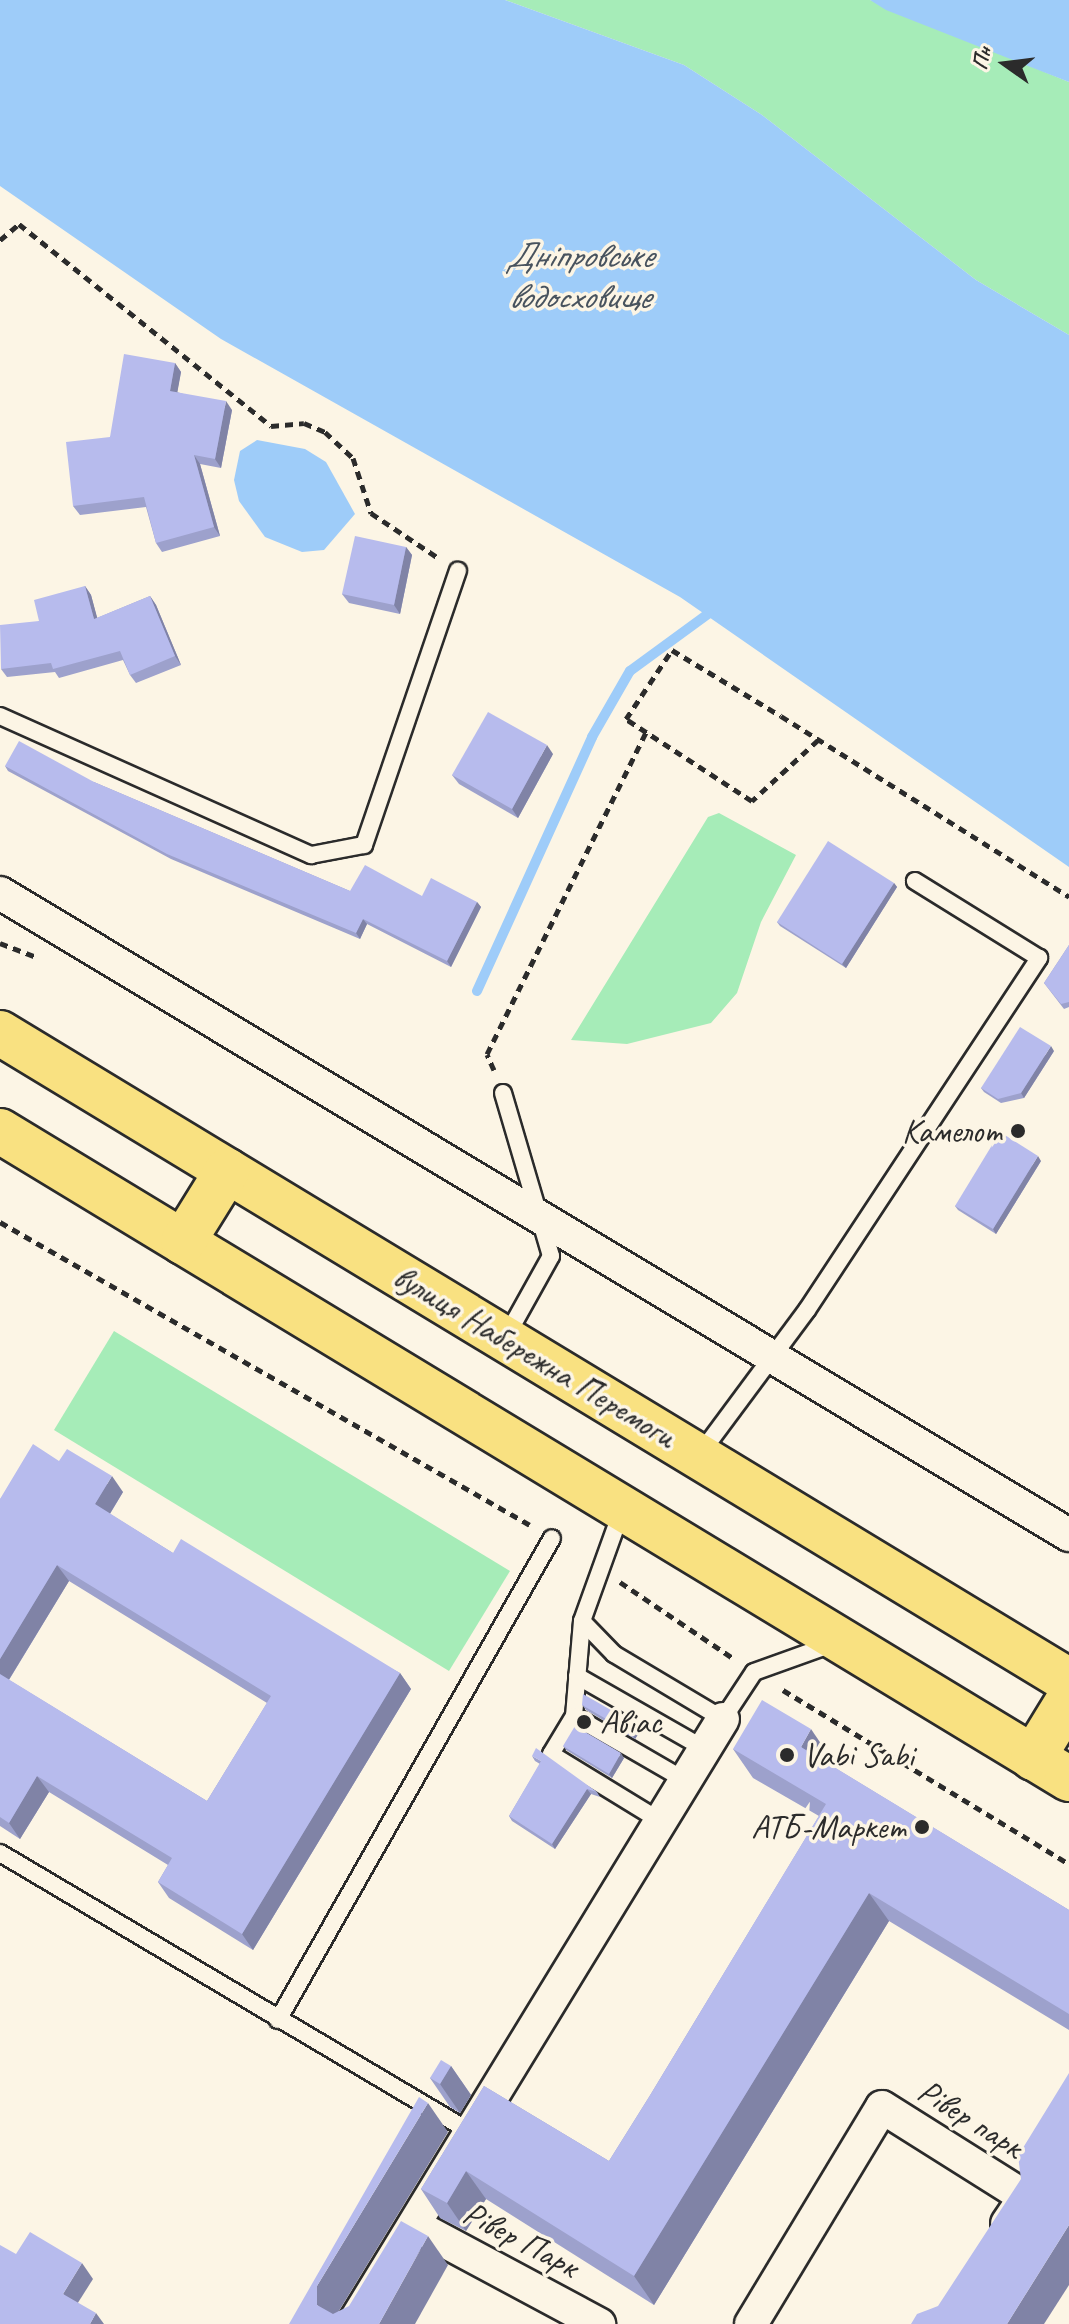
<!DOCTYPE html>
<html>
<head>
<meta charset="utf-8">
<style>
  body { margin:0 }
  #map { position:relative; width:1069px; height:2324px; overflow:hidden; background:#fcf5e5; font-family:Caveat,sans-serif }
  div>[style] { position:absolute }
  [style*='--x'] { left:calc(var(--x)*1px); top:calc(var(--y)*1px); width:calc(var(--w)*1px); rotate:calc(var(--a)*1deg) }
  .green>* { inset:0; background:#a6ecb8 }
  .water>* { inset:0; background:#9eccf9 }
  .stream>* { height:10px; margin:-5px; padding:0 5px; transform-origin:5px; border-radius:5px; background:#9eccf9 }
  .path>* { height:5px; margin-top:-2.5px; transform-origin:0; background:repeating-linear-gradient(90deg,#2b2b2b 0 8px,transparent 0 14px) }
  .roads { filter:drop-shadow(2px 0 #2b2b2b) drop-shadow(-2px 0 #2b2b2b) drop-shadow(0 2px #2b2b2b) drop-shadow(0 -2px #2b2b2b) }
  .lane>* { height:16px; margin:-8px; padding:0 8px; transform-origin:8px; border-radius:8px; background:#fcf5e5 }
  .street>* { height:32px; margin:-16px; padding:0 16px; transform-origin:16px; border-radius:16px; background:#fcf5e5 }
  .primary>* { height:44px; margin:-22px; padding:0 22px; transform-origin:22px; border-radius:22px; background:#f9e181 }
  .wall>* { inset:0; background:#9da1cc }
  .shaded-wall>* { inset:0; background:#8083a6 }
  .building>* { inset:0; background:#b7bbed }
  .dots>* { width:22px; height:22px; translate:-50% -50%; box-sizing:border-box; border:4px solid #fcf5e5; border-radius:50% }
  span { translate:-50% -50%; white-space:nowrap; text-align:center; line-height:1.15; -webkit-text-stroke:7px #fcf5e5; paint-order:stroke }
  .poi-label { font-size:34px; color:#2b2b2b }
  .right { translate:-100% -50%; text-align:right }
  .left { translate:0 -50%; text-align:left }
  .street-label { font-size:34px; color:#2b2b2b }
  .water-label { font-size:36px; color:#48535e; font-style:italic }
  .north { position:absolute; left:965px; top:24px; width:80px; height:80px; -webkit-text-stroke:6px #fcf5e5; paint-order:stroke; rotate:284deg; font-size:22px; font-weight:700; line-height:32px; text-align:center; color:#2b2b2b }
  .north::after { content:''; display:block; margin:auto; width:28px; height:36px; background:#2b2b2b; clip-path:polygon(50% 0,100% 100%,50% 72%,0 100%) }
</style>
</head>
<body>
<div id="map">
  <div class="green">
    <i style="clip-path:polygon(505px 0,870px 0,1069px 82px,1069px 335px,976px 280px,762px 115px,684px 65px)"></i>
    <i style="clip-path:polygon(719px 813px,796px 855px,761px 922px,737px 993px,711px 1023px,627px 1044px,571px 1040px,708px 817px)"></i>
    <i style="clip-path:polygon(114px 1331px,510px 1571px,449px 1671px,54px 1430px)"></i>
  </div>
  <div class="water">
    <i style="clip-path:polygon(0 0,505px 0,684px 65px,762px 115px,976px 280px,1069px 335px,1069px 867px,680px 597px,221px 339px,0 186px)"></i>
    <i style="clip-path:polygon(870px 0,1069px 0,1069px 82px,886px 10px)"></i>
    <i style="clip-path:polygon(257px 440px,305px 449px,326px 462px,355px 514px,324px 550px,302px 552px,265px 537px,239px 501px,234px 480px,240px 451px)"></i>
  </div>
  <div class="stream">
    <i style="--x:477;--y:991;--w:279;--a:-65.6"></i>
    <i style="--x:592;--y:737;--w:76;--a:-60.1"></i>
    <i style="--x:630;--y:671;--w:97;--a:-36.2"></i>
  </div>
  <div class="path">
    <i style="--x:0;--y:240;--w:25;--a:-40"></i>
    <i style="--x:19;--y:224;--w:323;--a:38.7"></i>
    <i style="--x:271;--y:426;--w:33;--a:-5"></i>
    <i style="--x:304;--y:423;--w:23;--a:23"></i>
    <i style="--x:325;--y:432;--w:38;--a:43"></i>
    <i style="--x:353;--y:458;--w:58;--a:71.9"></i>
    <i style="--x:371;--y:513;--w:79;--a:33.7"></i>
    <i style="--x:818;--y:740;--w:90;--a:137.3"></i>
    <i style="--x:752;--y:801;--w:150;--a:-146.9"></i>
    <i style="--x:626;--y:719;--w:83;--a:-56.3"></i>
    <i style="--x:672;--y:650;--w:127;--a:31.2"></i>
    <i style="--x:781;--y:716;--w:340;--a:32.1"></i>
    <i style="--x:0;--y:943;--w:40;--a:21"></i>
    <i style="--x:494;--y:1070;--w:17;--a:-114"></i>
    <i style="--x:487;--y:1054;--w:359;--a:-63.7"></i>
    <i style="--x:0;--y:1222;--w:610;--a:29.76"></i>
    <i style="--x:620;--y:1582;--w:138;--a:34"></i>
    <i style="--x:783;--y:1690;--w:335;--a:31.3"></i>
  </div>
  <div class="roads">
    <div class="lane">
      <i style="--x:0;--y:716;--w:341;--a:24.1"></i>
      <i style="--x:311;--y:855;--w:54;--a:-10.7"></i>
      <i style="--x:364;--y:845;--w:290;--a:-71.1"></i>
      <i style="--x:503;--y:1093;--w:170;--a:73.6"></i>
      <i style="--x:551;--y:1256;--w:93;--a:119.1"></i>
      <i style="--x:700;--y:1454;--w:179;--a:-53.4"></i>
      <i style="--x:807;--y:1310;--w:422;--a:-56.6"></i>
      <i style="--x:1039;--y:958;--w:146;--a:-148.2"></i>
      <i style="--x:622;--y:1510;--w:118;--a:109.8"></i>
      <i style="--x:582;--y:1621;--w:46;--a:45.9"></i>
      <i style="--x:614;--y:1654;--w:127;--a:30.8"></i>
      <i style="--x:723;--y:1719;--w:56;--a:-56.6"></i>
      <i style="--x:754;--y:1672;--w:86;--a:-19.7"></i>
      <i style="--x:582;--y:1621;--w:95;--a:94.8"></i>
      <i style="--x:574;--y:1716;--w:44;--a:121.2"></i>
      <i style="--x:551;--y:1754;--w:130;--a:31.5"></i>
      <i style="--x:577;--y:1676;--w:147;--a:29.7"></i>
      <i style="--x:574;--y:1716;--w:129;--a:30.1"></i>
      <i style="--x:0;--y:1853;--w:551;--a:30.66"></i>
      <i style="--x:278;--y:2020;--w:554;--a:-60.38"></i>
    </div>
    <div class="street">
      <i style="--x:0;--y:893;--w:1247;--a:30.99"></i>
      <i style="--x:416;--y:2226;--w:208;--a:28.2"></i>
      <i style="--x:353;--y:2324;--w:709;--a:-58.55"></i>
      <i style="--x:751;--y:2324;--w:253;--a:-58.9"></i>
      <i style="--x:882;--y:2107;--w:169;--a:32.2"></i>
      <i style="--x:1025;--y:2197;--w:32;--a:124"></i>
    </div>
    <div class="primary">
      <i style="--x:0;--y:1033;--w:1250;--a:31.22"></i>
      <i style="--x:0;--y:1131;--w:1250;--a:31.22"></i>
      <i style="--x:183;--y:1242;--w:84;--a:-58.2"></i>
      <i style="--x:1033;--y:1758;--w:69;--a:-58.6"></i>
    </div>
  </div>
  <div class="wall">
    <i style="clip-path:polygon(175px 363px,181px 372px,177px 392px,232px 410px,221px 468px,200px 464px,220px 536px,162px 552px,156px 543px,146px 507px,80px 515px,73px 506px,110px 437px)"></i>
    <i style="clip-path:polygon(406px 547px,412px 555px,400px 614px,349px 603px,342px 594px)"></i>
    <i style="clip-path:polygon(85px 586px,91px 595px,97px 618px,150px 596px,156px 605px,181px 665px,136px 683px,130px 675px,123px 660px,59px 678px,55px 672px,7px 677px,1px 669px,39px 621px)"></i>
    <i style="clip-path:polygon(553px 754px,518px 818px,459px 784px,452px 775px)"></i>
    <i style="clip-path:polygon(5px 766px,94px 782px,350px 891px,422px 896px,477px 902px,481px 907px,451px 967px,367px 924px,360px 939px,171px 859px,8px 771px)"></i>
    <i style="clip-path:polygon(894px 883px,897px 887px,846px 968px,780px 926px,777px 922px)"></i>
    <i style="clip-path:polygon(1069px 945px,1069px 1007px,1064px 1009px,1044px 983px)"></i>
    <i style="clip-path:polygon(1054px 1051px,1024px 1098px,1001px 1103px,984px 1092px,981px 1088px)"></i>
    <i style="clip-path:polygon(1041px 1161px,996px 1234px,958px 1210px,955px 1206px)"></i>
    <i style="clip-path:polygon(evenodd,59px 1461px,123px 1492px,110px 1514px,173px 1553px,400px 1673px,411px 1689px,253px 1950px,169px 1898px,158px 1882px,168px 1865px,49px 1792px,20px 1839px,0 1826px,0 1499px,59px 1461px,69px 1581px,267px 1703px,207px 1801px,9px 1680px,69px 1581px)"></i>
    <i style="clip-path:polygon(582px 1705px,637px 1725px,641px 1730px,635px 1739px,586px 1710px)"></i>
    <i style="clip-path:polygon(563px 1746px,624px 1758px,612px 1778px,566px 1750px)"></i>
    <i style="clip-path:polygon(733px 1749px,830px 1757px,827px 1763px,1069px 1910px,1069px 2030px,889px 1921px,654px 2305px,486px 2199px,466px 2231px,440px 2218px,421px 2189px,484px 2086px,609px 2161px,649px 2097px,819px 1816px,753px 1778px)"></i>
    <i style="clip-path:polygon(532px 1756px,597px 1792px,600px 1797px,591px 1794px,555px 1849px,512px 1821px,509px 1816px,540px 1764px,535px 1761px)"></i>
    <i style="clip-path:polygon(451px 2066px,471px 2095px,460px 2113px,450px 2107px,430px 2078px)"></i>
  </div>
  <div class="shaded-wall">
    <i style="clip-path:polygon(175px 363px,181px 372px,176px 400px,170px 391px)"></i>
    <i style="clip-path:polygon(226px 401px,232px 410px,221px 468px,215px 459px)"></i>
    <i style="clip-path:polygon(194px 455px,200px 464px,220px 536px,214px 527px)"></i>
    <i style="clip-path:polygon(406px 547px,412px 555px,400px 614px,394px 605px)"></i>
    <i style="clip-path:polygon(85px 586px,91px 595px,100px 628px,94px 619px)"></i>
    <i style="clip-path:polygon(150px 596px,156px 605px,181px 665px,175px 656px)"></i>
    <i style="clip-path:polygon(547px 745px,553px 754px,518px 818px,512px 809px)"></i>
    <i style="clip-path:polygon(894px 883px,897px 887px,846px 968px,842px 964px)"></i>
    <i style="clip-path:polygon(477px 902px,481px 907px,451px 967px,447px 961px)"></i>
    <i style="clip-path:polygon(363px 919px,367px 924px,360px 939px,356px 933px)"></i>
    <i style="clip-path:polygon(1051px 1046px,1054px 1051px,1024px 1098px,1021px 1093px)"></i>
    <i style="clip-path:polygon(1038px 1156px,1041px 1161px,996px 1234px,993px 1229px)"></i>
    <i style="clip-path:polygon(112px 1476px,123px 1492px,106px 1520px,95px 1504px)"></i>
    <i style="clip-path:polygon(57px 1565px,69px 1581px,5px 1686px,0 1680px,0 1659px)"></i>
    <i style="clip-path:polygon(400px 1673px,411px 1689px,253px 1950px,242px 1934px)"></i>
    <i style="clip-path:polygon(637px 1725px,641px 1730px,635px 1739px,632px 1734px)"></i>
    <i style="clip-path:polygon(811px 1729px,830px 1757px,820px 1775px,801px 1747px)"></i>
    <i style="clip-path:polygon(621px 1753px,624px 1758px,612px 1778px,609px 1774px)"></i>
    <i style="clip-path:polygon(37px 1776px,49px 1792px,20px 1839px,9px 1823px)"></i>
    <i style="clip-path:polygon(587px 1789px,591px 1794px,555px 1849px,552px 1844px)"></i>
    <i style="clip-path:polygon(869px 1893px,889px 1921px,654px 2305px,634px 2276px)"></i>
    <i style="clip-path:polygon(451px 2066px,471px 2095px,460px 2113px,440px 2084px)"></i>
    <i style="clip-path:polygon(428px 2103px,448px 2132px,337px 2314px,337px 2324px,317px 2305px,317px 2286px)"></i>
    <i style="clip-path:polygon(466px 2171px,486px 2199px,466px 2231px,447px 2203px)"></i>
    <i style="clip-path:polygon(1069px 2225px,1069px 2285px,1044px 2324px,1007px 2324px)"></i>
    <i style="clip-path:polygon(428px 2236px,448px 2265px,415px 2324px,379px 2324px)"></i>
    <i style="clip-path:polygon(82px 2263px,93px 2279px,74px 2309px,63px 2294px)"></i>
    <i style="clip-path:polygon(96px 2313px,104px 2324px,90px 2324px)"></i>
  </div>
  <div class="building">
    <i style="clip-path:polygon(124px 354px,175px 363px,170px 391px,226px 401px,215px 459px,194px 455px,214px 527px,156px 543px,144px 497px,73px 506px,66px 442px,110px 437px)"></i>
    <i style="clip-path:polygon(355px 536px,406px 547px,394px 605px,342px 594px)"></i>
    <i style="clip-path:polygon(85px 586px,94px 619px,150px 596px,175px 656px,130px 675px,120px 651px,53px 669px,51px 663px,1px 669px,0 625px,39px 621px,34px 600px)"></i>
    <i style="clip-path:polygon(488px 712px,547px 745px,512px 809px,452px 775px)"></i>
    <i style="clip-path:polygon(19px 741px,94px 782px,350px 891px,365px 865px,422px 896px,431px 878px,477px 902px,447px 961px,363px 919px,356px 933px,167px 854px,5px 766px)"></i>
    <i style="clip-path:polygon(828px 841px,894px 883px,842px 964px,777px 922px)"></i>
    <i style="clip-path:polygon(1069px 945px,1069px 1002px,1061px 1004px,1044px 983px)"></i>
    <i style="clip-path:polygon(1020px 1027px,1051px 1046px,1021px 1093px,998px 1099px,981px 1088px)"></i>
    <i style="clip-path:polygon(1000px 1132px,1038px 1156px,993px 1229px,955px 1206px)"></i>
    <i style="clip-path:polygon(33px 1444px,59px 1461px,67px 1449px,112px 1476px,95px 1504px,173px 1553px,181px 1539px,400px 1673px,242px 1934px,158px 1882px,172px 1858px,37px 1776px,9px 1823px,0 1817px,0 1674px,207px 1801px,271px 1696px,57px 1565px,0 1659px,0 1499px)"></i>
    <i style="clip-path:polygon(583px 1694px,637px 1725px,632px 1734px,582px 1705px)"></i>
    <i style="clip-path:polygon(762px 1700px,811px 1729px,801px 1747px,1069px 1910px,1069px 2014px,869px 1893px,634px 2276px,466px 2171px,447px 2203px,421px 2189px,484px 2086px,609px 2161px,649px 2097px,826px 1804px,733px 1749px)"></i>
    <i style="clip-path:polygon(575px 1726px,621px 1753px,609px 1774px,563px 1746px)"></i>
    <i style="clip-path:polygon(536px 1748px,597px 1792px,587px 1789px,552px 1844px,509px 1816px,541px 1761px,532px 1756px)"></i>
    <i style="clip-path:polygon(441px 2060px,451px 2066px,440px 2084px,430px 2078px)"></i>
    <i style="clip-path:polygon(1069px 2073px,1069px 2225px,1007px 2324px,911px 2324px,917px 2314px,938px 2306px,1021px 2179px,1018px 2156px)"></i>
    <i style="clip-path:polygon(419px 2097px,428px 2103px,317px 2286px,317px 2305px,333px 2314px,349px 2306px,401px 2221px,428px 2236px,379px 2324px,289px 2324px)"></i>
    <i style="clip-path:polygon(30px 2232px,82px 2263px,63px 2294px,96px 2313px,90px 2324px,0 2324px,0 2245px,16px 2254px)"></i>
  </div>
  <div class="dots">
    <i style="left:1018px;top:1131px;background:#2b2b2b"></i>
    <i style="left:584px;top:1722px;background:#2b2b2b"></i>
    <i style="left:787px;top:1755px;background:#2b2b2b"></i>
    <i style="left:922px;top:1827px;background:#2b2b2b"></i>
  </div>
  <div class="poi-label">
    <span class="right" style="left:1002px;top:1131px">Камелот</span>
    <span class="left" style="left:600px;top:1722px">Авіас</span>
    <span class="left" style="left:803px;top:1755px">Vabi Sabi</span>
    <span class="right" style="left:906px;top:1827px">АТБ-Маркет</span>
  </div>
  <div class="street-label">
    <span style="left:535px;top:1356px;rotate:31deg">вулиця Набережна Перемоги</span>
    <span style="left:971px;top:2118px;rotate:32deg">Рівер парк</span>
    <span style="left:521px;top:2239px;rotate:28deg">Рівер Парк</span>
  </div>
  <div class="water-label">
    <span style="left:579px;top:276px">Дніпровське<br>водосховище</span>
  </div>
  <div class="north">Пн</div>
</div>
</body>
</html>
